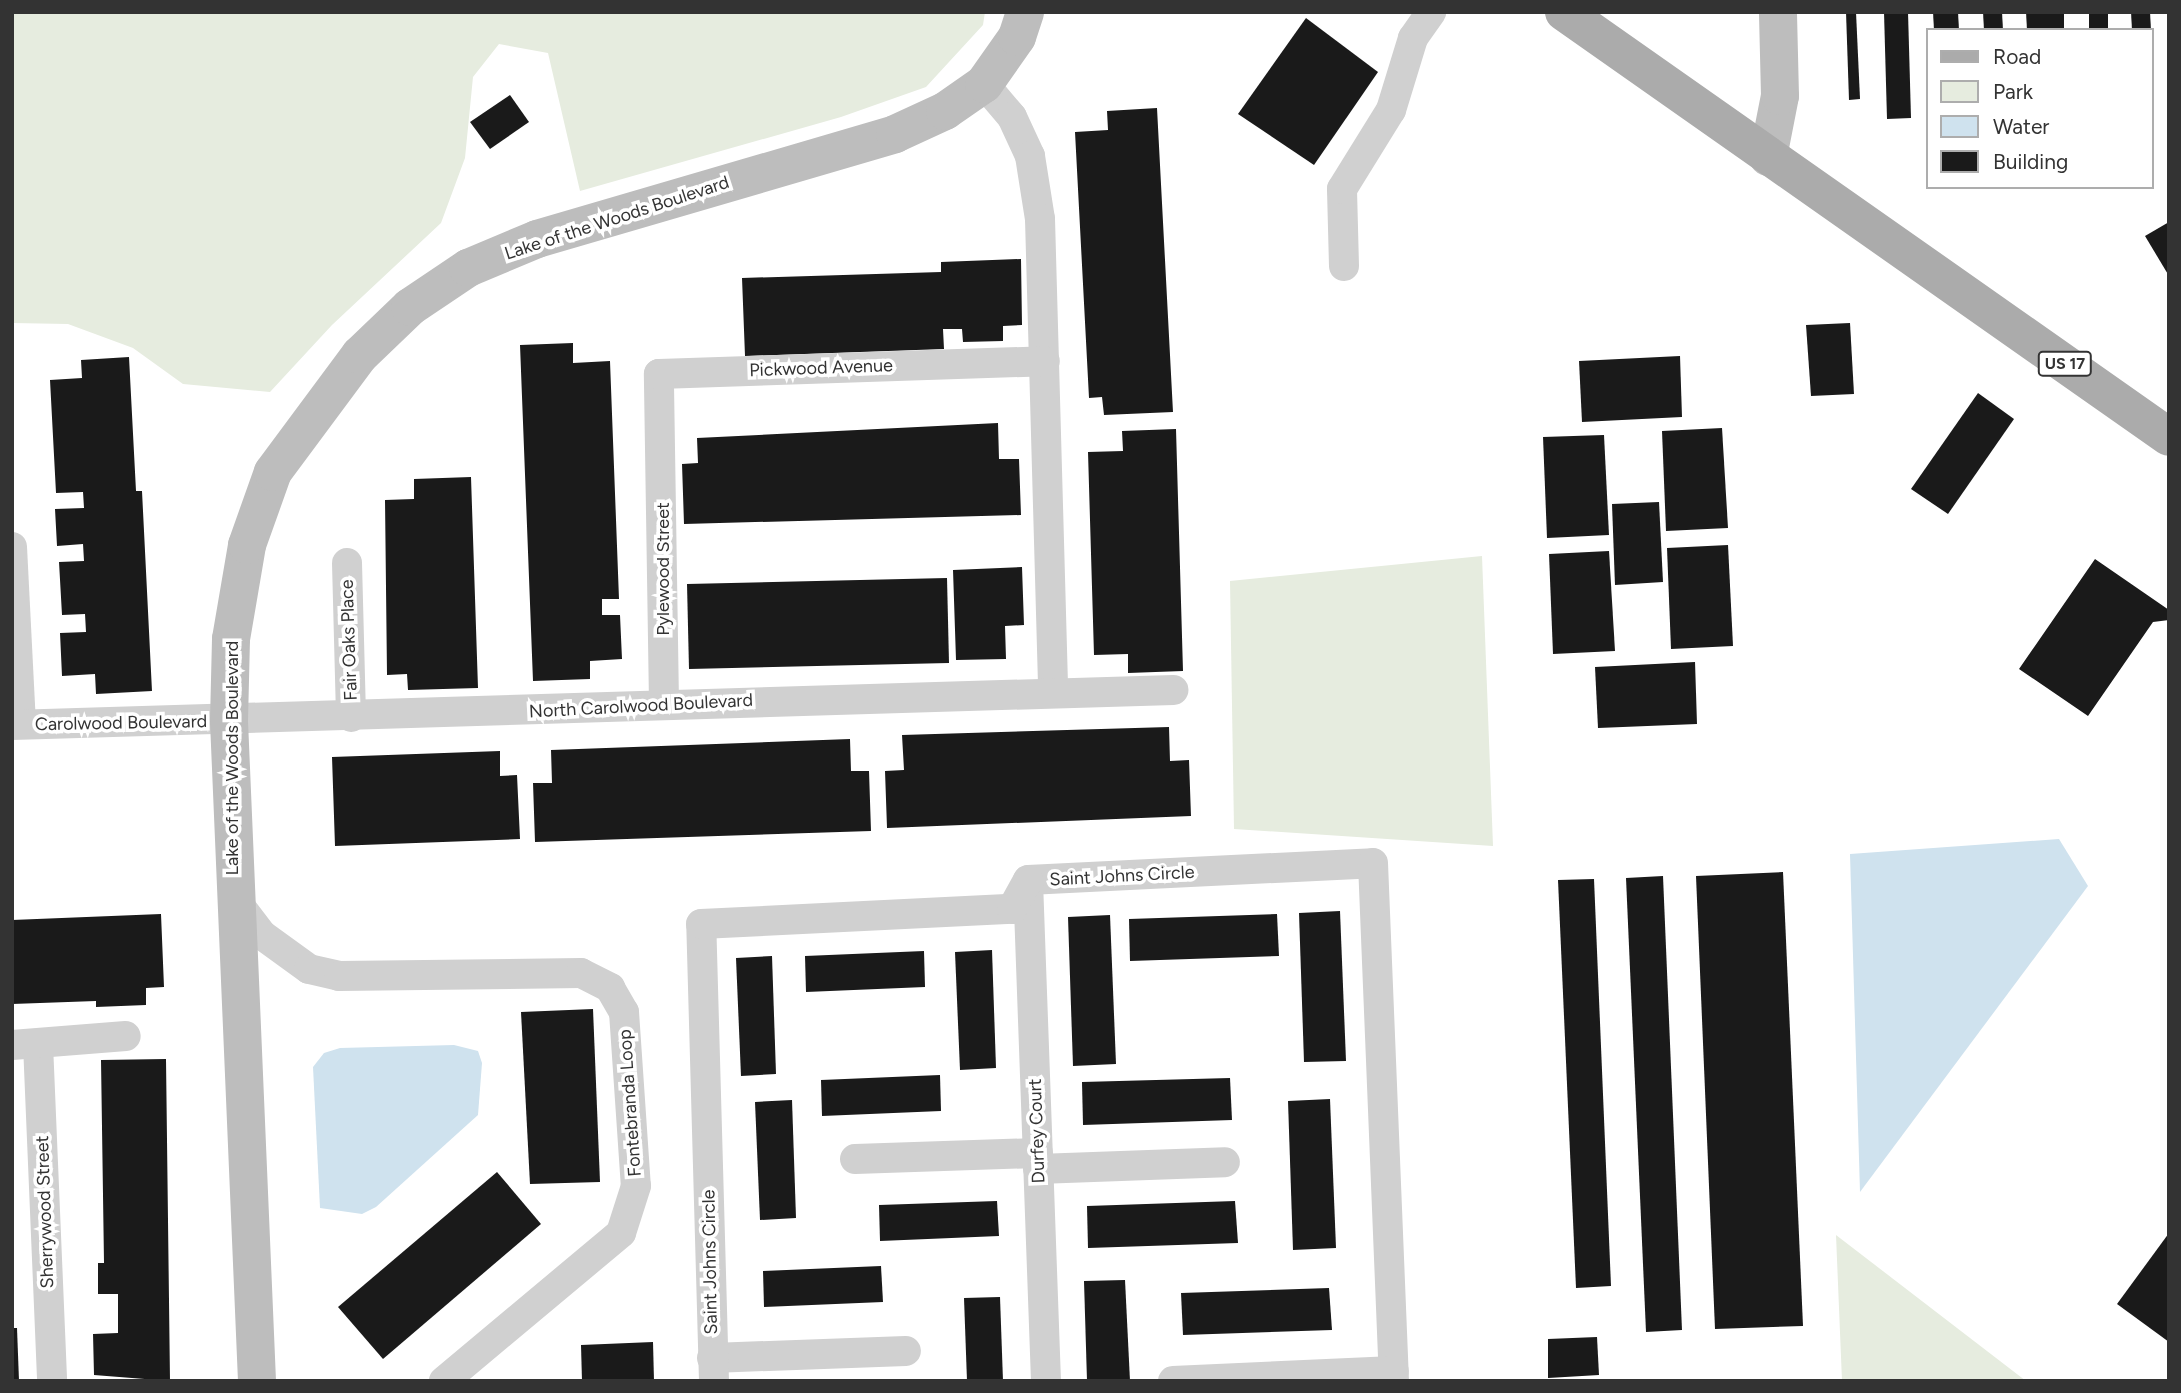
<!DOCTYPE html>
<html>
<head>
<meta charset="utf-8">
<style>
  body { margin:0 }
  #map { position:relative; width:2181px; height:1393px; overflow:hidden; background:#fff; font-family:Figtree,sans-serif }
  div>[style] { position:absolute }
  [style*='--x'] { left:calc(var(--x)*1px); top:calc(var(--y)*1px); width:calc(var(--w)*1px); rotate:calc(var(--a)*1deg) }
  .green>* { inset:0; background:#e6ecdf }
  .water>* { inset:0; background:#cfe2ee }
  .building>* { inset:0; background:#1a1a1a }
  .street>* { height:30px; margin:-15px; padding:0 15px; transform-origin:15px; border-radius:15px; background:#d0d0d0 }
  .secondary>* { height:38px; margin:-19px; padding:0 19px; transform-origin:19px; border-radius:19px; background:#bdbdbd }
  .primary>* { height:38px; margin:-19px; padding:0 19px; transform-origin:19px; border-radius:19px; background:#ababab }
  span { translate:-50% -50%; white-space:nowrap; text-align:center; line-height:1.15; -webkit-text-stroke:7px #fff; paint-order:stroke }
  .shield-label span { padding:2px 5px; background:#fff; border:2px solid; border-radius:5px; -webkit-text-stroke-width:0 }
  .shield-label { font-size:16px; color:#333; font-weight:700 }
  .street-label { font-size:18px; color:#333 }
  .frame { position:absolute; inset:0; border:14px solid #333; pointer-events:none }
  .legend { position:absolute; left:1926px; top:28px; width:228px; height:161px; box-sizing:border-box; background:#fff; border:2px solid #adadad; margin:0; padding:9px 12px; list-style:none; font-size:21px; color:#333 }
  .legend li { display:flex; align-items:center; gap:14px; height:35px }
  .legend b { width:35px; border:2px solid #adadad }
</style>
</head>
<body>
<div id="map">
  <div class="green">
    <i style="clip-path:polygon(12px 12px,985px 12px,983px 25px,926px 87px,841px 117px,580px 191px,548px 53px,499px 44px,473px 77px,465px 158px,441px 223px,332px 325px,270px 392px,183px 384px,133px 348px,68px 324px,12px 323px)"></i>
    <i style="clip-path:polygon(1482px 556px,1493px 846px,1234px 829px,1230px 581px)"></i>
    <i style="clip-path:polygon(1836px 1235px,2026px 1381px,1842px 1381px)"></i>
  </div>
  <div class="water">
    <i style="clip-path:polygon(2059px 839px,2088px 886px,1860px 1192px,1850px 854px)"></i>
    <i style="clip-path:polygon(454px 1045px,478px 1051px,482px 1063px,478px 1115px,376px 1207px,362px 1214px,320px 1208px,313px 1067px,324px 1053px,340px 1048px)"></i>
  </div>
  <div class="building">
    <i style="clip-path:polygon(1846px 12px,1856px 12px,1860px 99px,1849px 100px)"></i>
    <i style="clip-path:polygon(1884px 12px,1908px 12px,1911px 118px,1887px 119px)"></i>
    <i style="clip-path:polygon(1933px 12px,1958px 12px,1959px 30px,1934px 30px)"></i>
    <i style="clip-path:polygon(1983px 12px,2002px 12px,2003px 30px,1984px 30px)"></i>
    <i style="clip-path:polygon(2026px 12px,2064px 12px,2064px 30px,2027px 30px)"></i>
    <i style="clip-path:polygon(2089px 12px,2108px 12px,2108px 30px,2089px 30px)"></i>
    <i style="clip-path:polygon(2131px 12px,2150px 12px,2151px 30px,2132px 30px)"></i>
    <i style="clip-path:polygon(1306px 18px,1378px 72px,1314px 165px,1238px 114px)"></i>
    <i style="clip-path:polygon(510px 95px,529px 122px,490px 149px,470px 122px)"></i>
    <i style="clip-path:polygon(1157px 108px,1173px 412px,1104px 415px,1102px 397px,1089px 398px,1075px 132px,1108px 130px,1107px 111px)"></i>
    <i style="clip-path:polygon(2169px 222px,2169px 276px,2145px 236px)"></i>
    <i style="clip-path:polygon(1021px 259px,1022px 325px,1003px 326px,1003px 341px,963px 342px,962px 329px,943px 329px,944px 349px,745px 356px,742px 278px,941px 272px,941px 262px)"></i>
    <i style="clip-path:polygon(1850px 323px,1854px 394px,1811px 396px,1806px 325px)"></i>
    <i style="clip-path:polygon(573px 343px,573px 363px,610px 361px,619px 599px,602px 599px,602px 615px,620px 615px,622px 659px,590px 661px,590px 679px,533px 681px,520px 345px)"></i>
    <i style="clip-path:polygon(1680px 356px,1682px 417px,1582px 422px,1579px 361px)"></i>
    <i style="clip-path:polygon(129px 357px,136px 491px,142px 491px,152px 691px,96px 694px,95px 674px,62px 676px,60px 633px,86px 632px,85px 614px,62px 615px,59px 562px,84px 561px,83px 544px,57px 546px,55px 509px,84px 508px,83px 492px,56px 493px,50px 380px,82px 378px,81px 360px)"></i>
    <i style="clip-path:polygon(1978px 393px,2014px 419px,1948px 514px,1911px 489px)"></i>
    <i style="clip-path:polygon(998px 423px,999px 459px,1019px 459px,1021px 515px,684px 524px,682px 464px,698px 463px,697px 438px)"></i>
    <i style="clip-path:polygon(1722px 428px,1728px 528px,1666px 531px,1662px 431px)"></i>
    <i style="clip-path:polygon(1176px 429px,1183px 671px,1128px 673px,1128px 654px,1094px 655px,1088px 452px,1123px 451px,1122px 431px)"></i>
    <i style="clip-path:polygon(1604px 435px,1609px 535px,1547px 538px,1543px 437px)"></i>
    <i style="clip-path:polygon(471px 477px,478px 688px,408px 690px,407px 674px,387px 675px,385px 500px,414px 499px,414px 479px)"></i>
    <i style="clip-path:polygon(1659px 502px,1663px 582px,1615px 585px,1612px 504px)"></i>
    <i style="clip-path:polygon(1728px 545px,1733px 646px,1671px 649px,1667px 548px)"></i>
    <i style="clip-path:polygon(1609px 551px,1615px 651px,1553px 654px,1549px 554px)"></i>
    <i style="clip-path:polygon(2095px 559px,2169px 610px,2169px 620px,2153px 622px,2088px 716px,2019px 669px)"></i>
    <i style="clip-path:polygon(1022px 567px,1024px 625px,1005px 626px,1006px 659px,956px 660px,953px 570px)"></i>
    <i style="clip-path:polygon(947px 578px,949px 663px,689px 669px,687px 584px)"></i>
    <i style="clip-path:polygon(1695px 662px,1697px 724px,1598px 728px,1595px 667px)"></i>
    <i style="clip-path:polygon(1169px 727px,1170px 761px,1189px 760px,1191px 816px,887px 828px,885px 771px,904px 770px,902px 735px)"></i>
    <i style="clip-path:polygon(850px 739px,851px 771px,869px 771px,871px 831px,535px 842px,533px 783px,552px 783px,551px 750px)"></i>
    <i style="clip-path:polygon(500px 751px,500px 776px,517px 775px,520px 839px,335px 846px,332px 757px)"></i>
    <i style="clip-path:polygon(1783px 872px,1803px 1326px,1715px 1329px,1696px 876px)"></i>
    <i style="clip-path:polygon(1663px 876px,1682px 1330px,1646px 1332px,1626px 878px)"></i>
    <i style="clip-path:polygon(1594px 879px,1611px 1286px,1576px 1288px,1558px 880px)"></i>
    <i style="clip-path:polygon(1340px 911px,1346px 1061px,1304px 1062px,1299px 913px)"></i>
    <i style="clip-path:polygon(161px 914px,164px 987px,146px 988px,146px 1005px,96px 1007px,96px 1001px,12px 1004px,12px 920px)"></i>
    <i style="clip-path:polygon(1277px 914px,1279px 956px,1130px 961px,1129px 919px)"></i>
    <i style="clip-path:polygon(1110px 915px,1116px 1064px,1073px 1066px,1068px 917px)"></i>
    <i style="clip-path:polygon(992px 950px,996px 1068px,960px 1070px,955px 952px)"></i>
    <i style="clip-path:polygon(924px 951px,925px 987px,806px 992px,805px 956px)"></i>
    <i style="clip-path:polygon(772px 956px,776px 1074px,741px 1076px,736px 958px)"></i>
    <i style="clip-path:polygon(593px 1009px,600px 1182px,530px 1184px,521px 1012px)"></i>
    <i style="clip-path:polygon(166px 1059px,170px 1381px,94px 1375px,93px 1334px,118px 1333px,118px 1294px,98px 1294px,98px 1263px,104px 1263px,101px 1060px)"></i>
    <i style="clip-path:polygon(940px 1075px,941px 1111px,822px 1116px,821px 1080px)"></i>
    <i style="clip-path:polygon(1230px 1078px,1232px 1120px,1083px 1125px,1082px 1082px)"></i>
    <i style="clip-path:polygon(1330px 1099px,1336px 1248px,1293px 1250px,1288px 1101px)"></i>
    <i style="clip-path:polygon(792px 1100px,796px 1218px,760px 1220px,755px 1102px)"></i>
    <i style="clip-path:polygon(497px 1172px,541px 1224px,383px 1359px,338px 1307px)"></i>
    <i style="clip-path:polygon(997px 1201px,999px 1236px,880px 1241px,879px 1205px)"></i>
    <i style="clip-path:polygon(1235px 1201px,1238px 1243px,1088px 1248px,1087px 1206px)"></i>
    <i style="clip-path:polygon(2169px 1233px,2169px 1342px,2117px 1304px)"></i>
    <i style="clip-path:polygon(881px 1266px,883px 1302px,764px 1307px,763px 1271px)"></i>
    <i style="clip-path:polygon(1125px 1280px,1130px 1381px,1087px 1381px,1084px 1281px)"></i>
    <i style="clip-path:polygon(1329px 1288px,1332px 1330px,1183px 1335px,1181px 1293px)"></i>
    <i style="clip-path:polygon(1000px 1297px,1003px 1381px,967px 1381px,964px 1298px)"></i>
    <i style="clip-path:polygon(12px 1328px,17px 1328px,19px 1381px,12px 1381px)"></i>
    <i style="clip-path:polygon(1597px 1337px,1599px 1375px,1548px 1378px,1548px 1339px)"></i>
    <i style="clip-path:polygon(653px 1342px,654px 1381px,582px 1381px,581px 1345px)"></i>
  </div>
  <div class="street">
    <i style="--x:984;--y:84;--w:43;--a:49.7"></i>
    <i style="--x:1012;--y:117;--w:43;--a:65.2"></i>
    <i style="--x:1030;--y:156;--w:64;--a:81"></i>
    <i style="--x:1040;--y:219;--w:473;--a:88.4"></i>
    <i style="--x:1344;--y:266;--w:77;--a:-91.5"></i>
    <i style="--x:1342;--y:189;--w:93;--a:-58.2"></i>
    <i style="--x:1391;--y:110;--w:75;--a:-73"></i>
    <i style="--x:1413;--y:38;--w:32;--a:-55"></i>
    <i style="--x:12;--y:547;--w:177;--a:87.1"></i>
    <i style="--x:347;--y:563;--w:154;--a:88.5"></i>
    <i style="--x:664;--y:703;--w:329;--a:-90.9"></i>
    <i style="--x:659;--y:374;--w:386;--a:-1.9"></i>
    <i style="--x:12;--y:725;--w:1162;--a:-1.73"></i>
    <i style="--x:1028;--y:880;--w:345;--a:-2.8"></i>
    <i style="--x:1373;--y:863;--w:518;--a:87.68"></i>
    <i style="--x:1028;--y:881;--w:500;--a:87.94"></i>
    <i style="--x:233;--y:897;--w:48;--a:52.7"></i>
    <i style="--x:262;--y:935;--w:58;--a:35.9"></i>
    <i style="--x:309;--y:969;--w:31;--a:13"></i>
    <i style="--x:339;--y:976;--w:242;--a:-0.7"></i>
    <i style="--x:581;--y:973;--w:33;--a:27"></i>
    <i style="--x:610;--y:988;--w:28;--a:60"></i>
    <i style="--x:624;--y:1012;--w:174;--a:86.1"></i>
    <i style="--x:636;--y:1186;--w:49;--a:107.7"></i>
    <i style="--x:621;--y:1233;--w:231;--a:140.1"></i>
    <i style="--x:38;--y:1044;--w:337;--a:87.6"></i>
    <i style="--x:12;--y:1045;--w:114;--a:-4.5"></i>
    <i style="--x:855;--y:1159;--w:183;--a:-1.9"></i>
    <i style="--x:1038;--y:1169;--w:187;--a:-2.1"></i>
    <i style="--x:712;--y:1358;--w:194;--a:-2.1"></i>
    <i style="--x:714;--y:1381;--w:457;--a:-91.6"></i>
    <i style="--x:701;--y:924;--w:311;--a:-2.8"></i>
    <i style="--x:1012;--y:909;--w:33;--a:-61"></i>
    <i style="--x:1173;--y:1381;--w:221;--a:-2.6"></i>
  </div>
  <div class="secondary">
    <i style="--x:1768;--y:157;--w:62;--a:-78.9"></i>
    <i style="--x:1780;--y:96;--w:84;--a:-91.4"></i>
    <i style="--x:257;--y:1381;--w:661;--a:-92.43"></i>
    <i style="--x:229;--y:721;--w:82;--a:-88.6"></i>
    <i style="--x:231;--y:639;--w:95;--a:-80.3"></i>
    <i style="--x:247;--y:545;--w:77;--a:-70.4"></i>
    <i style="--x:273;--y:472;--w:146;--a:-53.4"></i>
    <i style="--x:360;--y:355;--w:69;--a:-43.8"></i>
    <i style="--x:410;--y:307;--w:70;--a:-33.9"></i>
    <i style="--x:468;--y:268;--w:75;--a:-22.8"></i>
    <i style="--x:537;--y:239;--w:373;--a:-16.3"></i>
    <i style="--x:895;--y:134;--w:55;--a:-24.7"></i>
    <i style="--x:945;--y:111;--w:47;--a:-34.7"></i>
    <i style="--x:984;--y:84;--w:57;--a:-54.9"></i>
    <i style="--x:1017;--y:37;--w:26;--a:-72"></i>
  </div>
  <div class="primary">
    <i style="--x:1564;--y:12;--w:739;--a:35.09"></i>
  </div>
  <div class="shield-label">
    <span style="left:2065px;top:364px">US 17</span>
  </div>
  <div class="street-label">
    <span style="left:617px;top:218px;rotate:-18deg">Lake of the Woods Boulevard</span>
    <span style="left:821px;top:368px;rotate:-2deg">Pickwood Avenue</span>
    <span style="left:663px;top:569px;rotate:-90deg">Pylewood Street</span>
    <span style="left:349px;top:640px;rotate:-92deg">Fair Oaks Place</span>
    <span style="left:641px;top:706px;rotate:-3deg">North Carolwood Boulevard</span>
    <span style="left:121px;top:723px;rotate:-1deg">Carolwood Boulevard</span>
    <span style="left:232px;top:758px;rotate:-90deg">Lake of the Woods Boulevard</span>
    <span style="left:1122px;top:876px;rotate:-3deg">Saint Johns Circle</span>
    <span style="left:630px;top:1103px;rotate:-94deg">Fontebranda Loop</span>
    <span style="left:1037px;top:1131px;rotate:-92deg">Durfey Court</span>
    <span style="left:45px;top:1212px;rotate:-92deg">Sherrywood Street</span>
    <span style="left:710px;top:1262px;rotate:-91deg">Saint Johns Circle</span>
  </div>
  <div class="frame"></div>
  <ul class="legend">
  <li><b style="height:9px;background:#ababab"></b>Road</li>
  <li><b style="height:19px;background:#e6ecdf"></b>Park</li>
  <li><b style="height:19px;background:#cfe2ee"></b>Water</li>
  <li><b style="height:19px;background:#1a1a1a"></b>Building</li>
  </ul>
</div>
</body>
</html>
